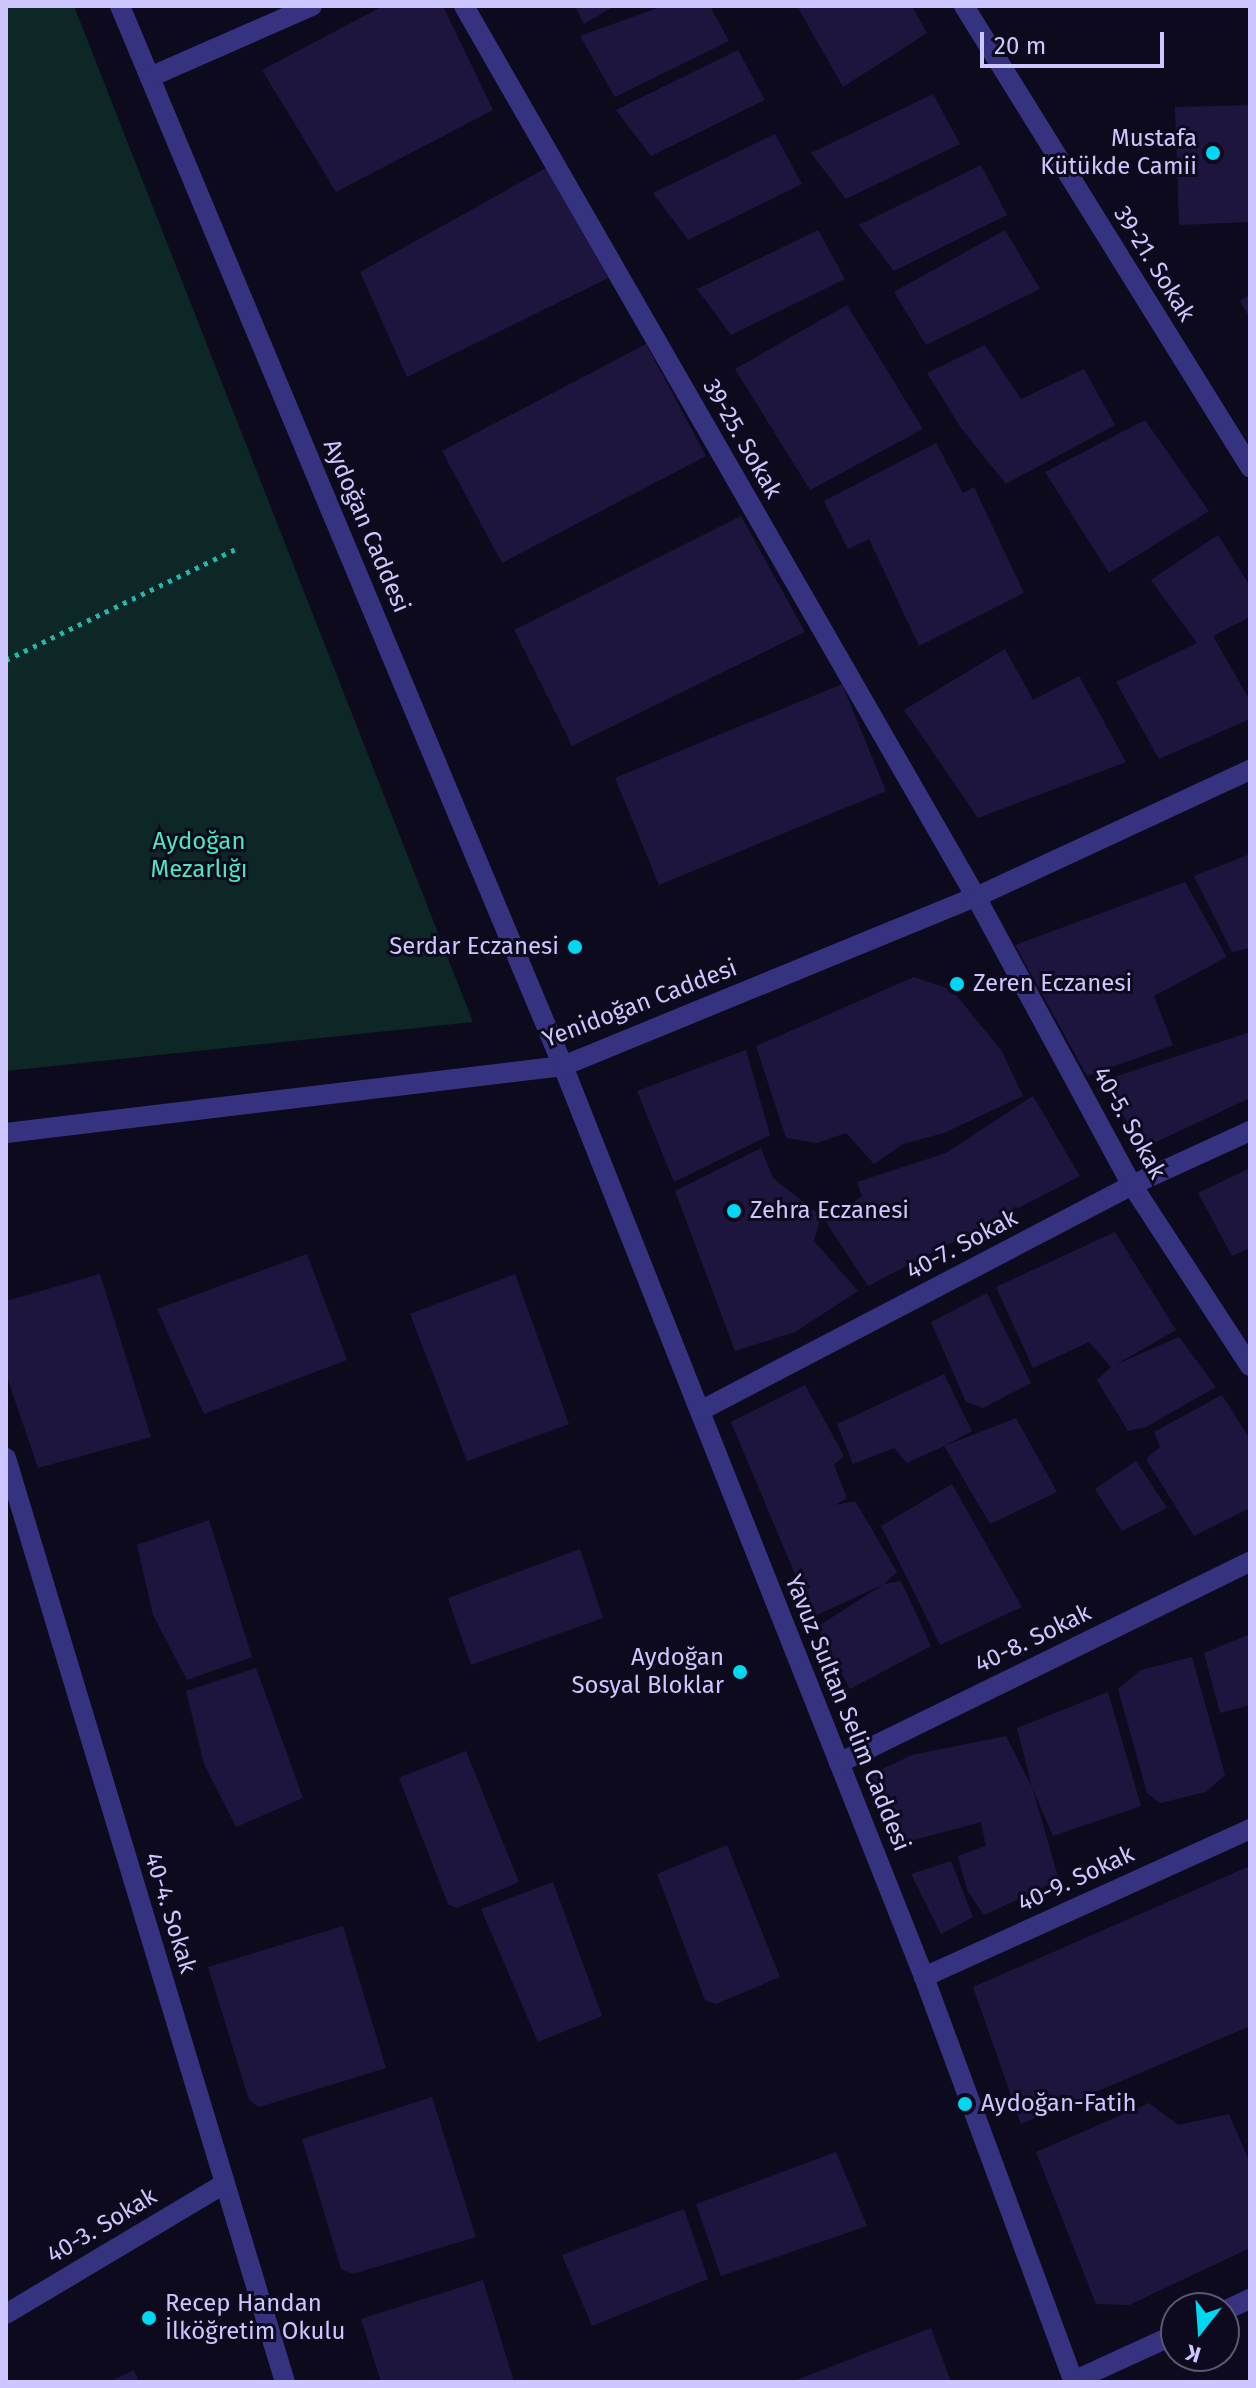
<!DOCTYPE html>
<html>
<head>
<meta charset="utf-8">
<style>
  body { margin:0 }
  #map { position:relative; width:1256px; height:2388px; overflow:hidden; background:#0d0a1d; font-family:"Fira Sans",sans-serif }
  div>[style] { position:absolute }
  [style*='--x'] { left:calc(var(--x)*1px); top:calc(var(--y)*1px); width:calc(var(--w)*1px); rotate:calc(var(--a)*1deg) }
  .green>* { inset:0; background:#0d2726 }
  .building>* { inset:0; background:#1e153f }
  .path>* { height:5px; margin-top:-2.5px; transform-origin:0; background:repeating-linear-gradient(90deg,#24b5ad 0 4px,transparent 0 10px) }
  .minor>* { height:20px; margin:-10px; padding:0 10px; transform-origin:10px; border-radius:10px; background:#353280 }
  .dots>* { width:22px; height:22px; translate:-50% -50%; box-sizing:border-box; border:4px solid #0d0a1d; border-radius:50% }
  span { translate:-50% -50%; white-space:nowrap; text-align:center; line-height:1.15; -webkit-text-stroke:6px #0d0a1d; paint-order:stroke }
  .poi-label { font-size:24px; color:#cdc6ff }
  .right { translate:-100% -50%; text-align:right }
  .left { translate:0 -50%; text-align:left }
  .street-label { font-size:24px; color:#cdc6ff }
  .park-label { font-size:24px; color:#4be6c0 }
  .frame { position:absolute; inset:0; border:8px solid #cdc6ff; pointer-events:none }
  .north { position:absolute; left:1160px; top:2292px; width:80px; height:80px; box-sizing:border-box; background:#0d0a1d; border:2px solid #5a5577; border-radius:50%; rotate:197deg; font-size:22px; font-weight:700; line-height:32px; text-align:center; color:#cdc6ff }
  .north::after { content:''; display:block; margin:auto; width:28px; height:36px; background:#00d8f1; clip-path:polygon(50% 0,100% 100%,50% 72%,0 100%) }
  .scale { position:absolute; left:980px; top:32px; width:184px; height:36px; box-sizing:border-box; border:4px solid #cdc6ff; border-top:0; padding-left:10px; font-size:24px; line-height:28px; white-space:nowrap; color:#cdc6ff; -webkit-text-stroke:6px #0d0a1d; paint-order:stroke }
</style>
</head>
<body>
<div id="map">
  <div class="green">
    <i style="clip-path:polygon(6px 6px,74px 6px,473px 1022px,6px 1071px)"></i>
  </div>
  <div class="building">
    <i style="clip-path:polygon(383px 6px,443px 6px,493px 110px,336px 192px,262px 70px)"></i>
    <i style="clip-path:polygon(575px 6px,615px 6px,584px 24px)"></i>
    <i style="clip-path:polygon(663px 6px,710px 6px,729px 41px,615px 97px,580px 36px)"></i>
    <i style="clip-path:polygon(797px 6px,912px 6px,927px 33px,843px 87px)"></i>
    <i style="clip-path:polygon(738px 50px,765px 100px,651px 156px,616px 110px)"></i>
    <i style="clip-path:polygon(933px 94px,960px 144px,846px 199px,811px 153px)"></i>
    <i style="clip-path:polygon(1250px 105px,1250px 222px,1179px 225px,1175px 107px)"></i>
    <i style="clip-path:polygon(775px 134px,802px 184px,688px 240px,653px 193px)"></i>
    <i style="clip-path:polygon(981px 165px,1007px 215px,894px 271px,859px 225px)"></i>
    <i style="clip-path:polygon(546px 168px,608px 278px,407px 377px,360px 272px)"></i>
    <i style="clip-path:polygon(818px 230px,845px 279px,731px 335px,697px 289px)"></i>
    <i style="clip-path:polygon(1005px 230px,1040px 289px,926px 345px,894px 292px)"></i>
    <i style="clip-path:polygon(1250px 295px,1250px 318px,1240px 301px)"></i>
    <i style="clip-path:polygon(847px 305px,923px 429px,810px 490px,735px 369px)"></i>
    <i style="clip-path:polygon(646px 344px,706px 456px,502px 563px,442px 451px)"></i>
    <i style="clip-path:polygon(985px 345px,1021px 399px,1084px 369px,1115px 425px,1006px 484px,961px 428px,927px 373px)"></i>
    <i style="clip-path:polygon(1145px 420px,1209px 511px,1109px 573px,1045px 472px)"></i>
    <i style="clip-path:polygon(936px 443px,963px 493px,974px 487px,1024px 593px,919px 646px,869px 539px,848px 549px,824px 501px)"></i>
    <i style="clip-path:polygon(741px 516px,805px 632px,572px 746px,514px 630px)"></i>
    <i style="clip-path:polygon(1218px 535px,1250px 586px,1250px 617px,1213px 636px,1250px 701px,1250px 719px,1159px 759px,1116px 682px,1197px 643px,1151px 580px)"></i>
    <i style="clip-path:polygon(1005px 649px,1033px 700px,1079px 676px,1126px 762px,978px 818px,904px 710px)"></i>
    <i style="clip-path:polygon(842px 684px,886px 791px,659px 885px,615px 778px)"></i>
    <i style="clip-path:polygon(1250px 854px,1250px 948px,1232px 952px,1194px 876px)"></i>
    <i style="clip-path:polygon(1185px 882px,1227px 957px,1154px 996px,1173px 1045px,1087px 1076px,1015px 945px)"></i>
    <i style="clip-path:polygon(914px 977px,952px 990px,1001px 1050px,1023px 1096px,944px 1133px,903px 1144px,874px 1164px,846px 1133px,817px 1143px,786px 1138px,756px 1046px)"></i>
    <i style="clip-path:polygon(1250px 1032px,1250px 1098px,1143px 1148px,1102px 1081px)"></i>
    <i style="clip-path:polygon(746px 1050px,770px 1135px,674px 1182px,637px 1091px)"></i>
    <i style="clip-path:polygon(1033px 1096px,1080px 1176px,868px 1286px,826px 1222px,862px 1196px,857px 1182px,946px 1153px)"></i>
    <i style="clip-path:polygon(761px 1148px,773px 1178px,821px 1216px,814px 1241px,858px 1291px,795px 1332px,735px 1351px,675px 1191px)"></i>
    <i style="clip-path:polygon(1250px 1168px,1250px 1248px,1232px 1256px,1198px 1193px)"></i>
    <i style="clip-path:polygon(1115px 1232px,1176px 1330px,1115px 1365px,1179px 1337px,1216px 1387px,1146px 1427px,1128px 1431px,1097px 1380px,1111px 1367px,1089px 1342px,1033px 1368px,996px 1287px)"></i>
    <i style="clip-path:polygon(307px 1254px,347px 1360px,204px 1414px,157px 1309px)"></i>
    <i style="clip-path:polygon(100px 1274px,151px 1437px,38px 1468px,6px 1374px,6px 1301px)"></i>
    <i style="clip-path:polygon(515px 1274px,569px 1424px,467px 1461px,410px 1314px)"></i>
    <i style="clip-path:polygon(987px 1293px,1031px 1383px,983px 1408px,966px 1402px,931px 1322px)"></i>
    <i style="clip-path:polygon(944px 1374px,972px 1431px,944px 1446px,1016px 1418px,1057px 1492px,990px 1524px,944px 1446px,907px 1463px,894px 1448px,853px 1464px,837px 1424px)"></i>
    <i style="clip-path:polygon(805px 1385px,844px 1456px,834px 1465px,847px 1498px,835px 1505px,855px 1501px,897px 1572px,884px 1584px,901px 1581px,931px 1646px,850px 1689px,817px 1627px,884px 1584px,813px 1617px,731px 1422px)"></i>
    <i style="clip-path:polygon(1222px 1395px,1250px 1439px,1250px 1508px,1194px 1536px,1146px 1459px,1160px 1447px,1154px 1432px)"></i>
    <i style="clip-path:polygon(1136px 1461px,1167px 1508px,1122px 1531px,1095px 1489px)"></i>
    <i style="clip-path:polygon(952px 1484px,1022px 1607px,940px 1645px,881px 1526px)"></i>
    <i style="clip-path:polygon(209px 1520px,252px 1657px,187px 1680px,153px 1615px,137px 1545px)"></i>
    <i style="clip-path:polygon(580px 1549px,603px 1618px,471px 1665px,448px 1598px)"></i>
    <i style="clip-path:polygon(1250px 1634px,1250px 1705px,1220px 1713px,1204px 1653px)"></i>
    <i style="clip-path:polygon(1192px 1657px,1225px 1775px,1206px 1792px,1160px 1803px,1147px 1793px,1118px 1689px,1141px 1670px)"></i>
    <i style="clip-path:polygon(256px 1668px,303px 1798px,236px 1827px,204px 1764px,186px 1691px)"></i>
    <i style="clip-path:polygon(1108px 1692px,1141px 1806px,1053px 1836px,1032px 1787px,1059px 1880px,984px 1915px,967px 1890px,958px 1856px,986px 1846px,981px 1822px,899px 1844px,870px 1775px,912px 1755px,1006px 1736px,1032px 1787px,1017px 1728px)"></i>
    <i style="clip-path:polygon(466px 1751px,519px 1882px,457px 1908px,448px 1904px,399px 1778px)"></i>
    <i style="clip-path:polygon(727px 1845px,780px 1977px,716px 2004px,705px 2000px,657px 1874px)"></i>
    <i style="clip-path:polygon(951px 1861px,973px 1917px,941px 1934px,911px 1874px)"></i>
    <i style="clip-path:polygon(1250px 1866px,1250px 2026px,1021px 2124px,973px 1987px)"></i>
    <i style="clip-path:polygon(553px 1882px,602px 2016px,538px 2042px,481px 1909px)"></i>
    <i style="clip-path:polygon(343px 1926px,386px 2068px,259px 2107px,249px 2100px,208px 1967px)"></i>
    <i style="clip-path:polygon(432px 2097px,476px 2237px,353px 2274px,341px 2269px,302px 2139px)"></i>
    <i style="clip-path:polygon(1149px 2103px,1178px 2125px,1229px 2114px,1250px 2163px,1250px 2248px,1129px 2305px,1096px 2304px,1036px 2152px)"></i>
    <i style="clip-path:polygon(836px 2152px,867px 2226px,721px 2276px,696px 2204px)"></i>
    <i style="clip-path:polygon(684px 2209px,708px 2279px,592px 2326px,562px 2255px)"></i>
    <i style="clip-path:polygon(483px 2280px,514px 2382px,381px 2382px,361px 2319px)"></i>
    <i style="clip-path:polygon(931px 2328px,951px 2382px,791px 2382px)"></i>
    <i style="clip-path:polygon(134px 2370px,139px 2382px,109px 2382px)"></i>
  </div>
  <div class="path">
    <i style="--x:6;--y:660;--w:258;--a:-25.8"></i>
  </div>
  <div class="minor">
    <i style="--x:120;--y:6;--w:1149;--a:67.32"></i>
    <i style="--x:563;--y:1066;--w:980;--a:68.38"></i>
    <i style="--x:924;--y:1977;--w:432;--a:69.7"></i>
    <i style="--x:464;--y:6;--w:1028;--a:60.12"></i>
    <i style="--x:976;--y:897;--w:328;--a:61.6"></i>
    <i style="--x:1132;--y:1185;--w:216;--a:56.9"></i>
    <i style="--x:964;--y:6;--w:543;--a:58.18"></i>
    <i style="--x:150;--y:77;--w:177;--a:-23.7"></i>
    <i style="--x:6;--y:1133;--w:561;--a:-6.86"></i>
    <i style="--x:563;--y:1066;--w:446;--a:-22.3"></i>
    <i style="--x:976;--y:897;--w:302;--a:-24.9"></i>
    <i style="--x:700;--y:1411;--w:488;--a:-27.6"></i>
    <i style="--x:1132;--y:1185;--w:130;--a:-24.6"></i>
    <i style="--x:6;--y:1458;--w:965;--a:73.2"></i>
    <i style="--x:839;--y:1763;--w:458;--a:-26.1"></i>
    <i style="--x:924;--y:1977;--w:358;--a:-24.4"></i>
    <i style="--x:1224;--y:2311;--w:29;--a:-25"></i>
    <i style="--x:6;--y:2314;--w:254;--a:-30.8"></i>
    <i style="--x:1073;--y:2381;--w:113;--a:-24.5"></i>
  </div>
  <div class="dots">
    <i style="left:1213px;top:153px;background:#00d8f1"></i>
    <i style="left:575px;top:947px;background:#00d8f1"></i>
    <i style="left:957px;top:984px;background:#00d8f1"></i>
    <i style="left:734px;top:1211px;background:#00d8f1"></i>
    <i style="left:740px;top:1672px;background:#00d8f1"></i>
    <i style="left:965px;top:2104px;background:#00d8f1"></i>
    <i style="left:149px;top:2318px;background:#00d8f1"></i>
  </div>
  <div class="poi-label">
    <span class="right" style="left:1197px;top:153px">Mustafa<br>Kütükde Camii</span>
    <span class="right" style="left:559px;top:947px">Serdar Eczanesi</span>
    <span class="left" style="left:973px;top:984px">Zeren Eczanesi</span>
    <span class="left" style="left:750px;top:1211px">Zehra Eczanesi</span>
    <span class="right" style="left:724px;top:1672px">Aydoğan<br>Sosyal Bloklar</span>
    <span class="left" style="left:981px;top:2104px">Aydoğan-Fatih</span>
    <span class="left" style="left:165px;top:2318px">Recep Handan<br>İlköğretim Okulu</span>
  </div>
  <div class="street-label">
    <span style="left:1154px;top:264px;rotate:58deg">39-21. Sokak</span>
    <span style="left:742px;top:439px;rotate:60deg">39-25. Sokak</span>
    <span style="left:366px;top:526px;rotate:67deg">Aydoğan Caddesi</span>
    <span style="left:640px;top:1004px;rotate:-21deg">Yenidoğan Caddesi</span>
    <span style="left:1129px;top:1123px;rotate:61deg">40-5. Sokak</span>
    <span style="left:962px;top:1245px;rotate:-28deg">40-7. Sokak</span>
    <span style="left:1033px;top:1639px;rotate:-26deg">40-8. Sokak</span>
    <span style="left:847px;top:1713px;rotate:68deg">Yavuz Sultan Selim Caddesi</span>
    <span style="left:1076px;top:1879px;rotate:-25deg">40-9. Sokak</span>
    <span style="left:170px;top:1913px;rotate:73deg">40-4. Sokak</span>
    <span style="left:102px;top:2226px;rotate:-31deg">40-3. Sokak</span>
  </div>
  <div class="park-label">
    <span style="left:199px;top:856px">Aydoğan<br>Mezarlığı</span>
  </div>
  <div class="frame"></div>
  <div class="north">K</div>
  <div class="scale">20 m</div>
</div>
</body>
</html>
